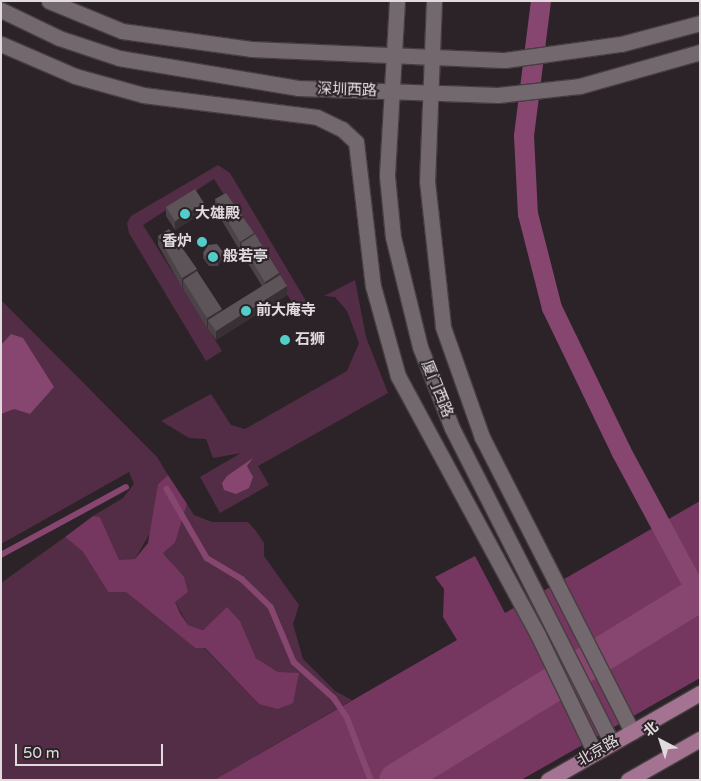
<!DOCTYPE html>
<html>
<head>
<meta charset="utf-8">
<style>
  body { margin:0 }
  #map { position:relative; width:701px; height:781px; overflow:hidden; background:#2c2328; font-family:"Varela Round","Noto Sans SC",sans-serif }
  div>[style] { position:absolute }
  [style*='--x'] { left:calc(var(--x)*1px); top:calc(var(--y)*1px); width:calc(var(--w)*1px); rotate:calc(var(--a)*1deg) }
  .green>* { inset:0; background:#532d45 }
  .forest>* { inset:0; background:#75365f }
  .water>* { inset:0; background:#86466f }
  .stream>* { height:5.5px; margin:-2.75px; padding:0 2.75px; transform-origin:2.75px; border-radius:2.75px; background:#86466f }
  .canal>* { height:20px; margin:-10px; padding:0 10px; transform-origin:10px; border-radius:10px; background:#86466f }
  .river>* { height:35px; margin:-17.5px; padding:0 17.5px; transform-origin:17.5px; border-radius:17.5px; background:#86466f }
  .roads { filter:drop-shadow(1px 0 #453e42) drop-shadow(-1px 0 #453e42) drop-shadow(0 1px #453e42) drop-shadow(0 -1px #453e42) }
  .minor>* { height:15px; margin:-7.5px; padding:0 7.5px; transform-origin:7.5px; border-radius:7.5px; background:#72686d }
  .major>* { height:15px; margin:-7.5px; padding:0 7.5px; transform-origin:7.5px; border-radius:7.5px; background:#a47392 }
  .wall>* { inset:0; background:#4c4348 }
  .shaded-wall>* { inset:0; background:#393035 }
  .building>* { inset:0; background:#5c5458 }
  .dots>* { width:14px; height:14px; translate:-50% -50%; box-sizing:border-box; border:2px solid #2c2328; border-radius:50% }
  span { translate:-50% -50%; white-space:nowrap; text-align:center; line-height:1.15; -webkit-text-stroke:4px #2c2328; paint-order:stroke }
  .street-label { font-size:15px; color:#e1dbde }
  .poi-label { font-size:15px; color:#e1dbde; font-weight:700 }
  .left { translate:0 -50%; text-align:left }
  .right { translate:-100% -50%; text-align:right }
  .frame { position:absolute; inset:0; border:2px solid #e1dbde; pointer-events:none }
  .north { position:absolute; left:636px; top:716px; width:50px; height:50px; -webkit-text-stroke:4px #2c2328; paint-order:stroke; rotate:320deg; font-size:14px; font-weight:700; line-height:20px; text-align:center; color:#e1dbde }
  .north::after { content:''; display:block; margin:auto; width:18px; height:22px; background:#e1dbde; clip-path:polygon(50% 0,100% 100%,50% 72%,0 100%) }
  .scale { position:absolute; left:15px; top:744px; width:148px; height:22px; box-sizing:border-box; border:2px solid #e1dbde; border-top:0; padding-left:6px; font-size:15px; line-height:18px; white-space:nowrap; color:#e1dbde; -webkit-text-stroke:4px #2c2328; paint-order:stroke }
</style>
</head>
<body>
<div id="map">
  <div class="green">
    <i style="clip-path:polygon(218px 165px,230px 173px,306px 301px,295px 307px,214px 179px,143px 225px,222px 351px,206px 361px,129px 233px,127px 223px,131px 216px)"></i>
    <i style="clip-path:polygon(355px 280px,366px 337px,388px 393px,258px 466px,269px 485px,220px 513px,200px 477px,241px 453px,213px 458px,206px 439px,189px 438px,161px 421px,211px 394px,231px 425px,245px 429px,347px 371px,359px 343px,347px 311px,335px 297px,324px 296px)"></i>
    <i style="clip-path:polygon(1px 300px,157px 457px,168px 475px,158px 484px,153px 528px,135px 559px,119px 561px,100px 517px,93px 516px,123px 498px,134px 484px,129px 472px,1px 544px)"></i>
    <i style="clip-path:polygon(187px 504px,194px 515px,212px 522px,248px 522px,256px 531px,264px 543px,264px 556px,299px 605px,293px 624px,303px 659px,335px 691px,352px 700px,214px 780px,1px 780px,1px 583px,65px 537px,83px 552px,108px 592px,126px 592px,195px 648px,204px 648px,259px 704px,278px 672px,256px 658px,240px 621px,227px 608px,203px 630px,188px 625px,175px 602px,170px 560px,163px 553px,175px 543px)"></i>
  </div>
  <div class="forest">
    <i style="clip-path:polygon(168px 475px,187px 504px,175px 543px,163px 553px,184px 577px,188px 592px,175px 602px,180px 613px,188px 625px,203px 630px,227px 607px,240px 621px,256px 658px,278px 672px,299px 673px,293px 703px,278px 709px,259px 704px,205px 648px,195px 648px,126px 592px,108px 592px,83px 552px,65px 537px,93px 516px,100px 517px,119px 560px,135px 559px,148px 543px,158px 484px)"></i>
    <i style="clip-path:polygon(700px 501px,700px 678px,521px 780px,214px 780px,457px 640px,443px 617px,444px 589px,435px 577px,475px 556px,505px 613px)"></i>
  </div>
  <div class="water">
    <i style="clip-path:polygon(11px 334px,23px 338px,54px 387px,30px 414px,14px 409px,1px 414px,1px 345px)"></i>
    <i style="clip-path:polygon(253px 458px,247px 466px,253px 477px,249px 488px,236px 494px,224px 490px,222px 483px,227px 476px)"></i>
  </div>
  <div class="stream">
    <i style="--x:167;--y:489;--w:80;--a:59.9"></i>
    <i style="--x:207;--y:558;--w:41;--a:31"></i>
    <i style="--x:242;--y:579;--w:40;--a:44"></i>
    <i style="--x:271;--y:607;--w:60;--a:67.3"></i>
    <i style="--x:294;--y:662;--w:54;--a:42"></i>
    <i style="--x:334;--y:698;--w:23;--a:56"></i>
    <i style="--x:347;--y:717;--w:67;--a:69.1"></i>
    <i style="--x:1;--y:555;--w:142;--a:-28.5"></i>
  </div>
  <div class="canal">
    <i style="--x:541;--y:1;--w:136;--a:97.2"></i>
    <i style="--x:524;--y:136;--w:78;--a:87.1"></i>
    <i style="--x:528;--y:214;--w:97;--a:75.7"></i>
    <i style="--x:552;--y:308;--w:159;--a:64.2"></i>
    <i style="--x:621;--y:451;--w:162;--a:61.7"></i>
  </div>
  <div class="river">
    <i style="--x:396;--y:780;--w:357;--a:-31.6"></i>
  </div>
  <div class="roads">
    <div class="minor">
      <i style="--x:49;--y:1;--w:79;--a:22.3"></i>
      <i style="--x:122;--y:31;--w:130;--a:7.9"></i>
      <i style="--x:251;--y:49;--w:254;--a:2.5"></i>
      <i style="--x:505;--y:60;--w:117;--a:-7.9"></i>
      <i style="--x:621;--y:44;--w:82;--a:-14.9"></i>
      <i style="--x:397;--y:1;--w:175;--a:93.3"></i>
      <i style="--x:387;--y:176;--w:61;--a:84.4"></i>
      <i style="--x:393;--y:237;--w:113;--a:76.2"></i>
      <i style="--x:420;--y:347;--w:87;--a:68.4"></i>
      <i style="--x:452;--y:428;--w:353;--a:63.1"></i>
      <i style="--x:434;--y:1;--w:180;--a:92.2"></i>
      <i style="--x:427;--y:181;--w:147;--a:83.7"></i>
      <i style="--x:443;--y:327;--w:117;--a:70.5"></i>
      <i style="--x:482;--y:437;--w:331;--a:63"></i>
      <i style="--x:1;--y:10;--w:64;--a:25.8"></i>
      <i style="--x:59;--y:38;--w:63;--a:18.4"></i>
      <i style="--x:119;--y:58;--w:181;--a:9.5"></i>
      <i style="--x:298;--y:88;--w:200;--a:2"></i>
      <i style="--x:498;--y:95;--w:82;--a:-6.3"></i>
      <i style="--x:580;--y:86;--w:125;--a:-15.8"></i>
      <i style="--x:1;--y:44;--w:81;--a:23.4"></i>
      <i style="--x:75;--y:76;--w:71;--a:15.6"></i>
      <i style="--x:143;--y:95;--w:175;--a:7.2"></i>
      <i style="--x:317;--y:117;--w:28;--a:26"></i>
      <i style="--x:342;--y:129;--w:19;--a:43"></i>
      <i style="--x:356;--y:142;--w:145;--a:83.3"></i>
      <i style="--x:373;--y:286;--w:93;--a:74.5"></i>
      <i style="--x:398;--y:376;--w:294;--a:61.6"></i>
      <i style="--x:538;--y:635;--w:131;--a:64.2"></i>
    </div>
    <div class="major">
      <i style="--x:548;--y:780;--w:175;--a:-29.8"></i>
      <i style="--x:628;--y:780;--w:83;--a:-29.7"></i>
    </div>
  </div>
  <div class="wall">
    <i style="clip-path:polygon(215px 199px,254px 235px,279px 275px,287px 295px,216px 340px,208px 329px,208px 327px,207px 328px,183px 289px,183px 287px,182px 288px,158px 245px,158px 236px,197px 271px,222px 311px,262px 286px,241px 252px,241px 251px,240px 251px,215px 209px)"></i>
    <i style="clip-path:polygon(166px 207px,204px 212px,175px 230px,166px 216px)"></i>
    <i style="clip-path:polygon(203px 253px,223px 257px,218px 266px,209px 266px,203px 258px)"></i>
  </div>
  <div class="shaded-wall">
    <i style="clip-path:polygon(204px 203px,204px 212px,175px 230px,175px 221px)"></i>
    <i style="clip-path:polygon(254px 233px,254px 242px,241px 243px,241px 251px,240px 251px,240px 242px)"></i>
    <i style="clip-path:polygon(223px 252px,223px 257px,218px 266px,218px 261px)"></i>
    <i style="clip-path:polygon(197px 269px,197px 279px,183px 280px,183px 287px,182px 288px,182px 278px)"></i>
    <i style="clip-path:polygon(279px 273px,279px 282px,265px 291px,265px 282px)"></i>
    <i style="clip-path:polygon(287px 286px,287px 295px,216px 340px,216px 331px)"></i>
    <i style="clip-path:polygon(222px 309px,222px 318px,208px 320px,208px 327px,207px 328px,207px 318px)"></i>
  </div>
  <div class="building">
    <i style="clip-path:polygon(195px 189px,204px 203px,175px 221px,166px 207px)"></i>
    <i style="clip-path:polygon(226px 193px,254px 233px,240px 242px,215px 199px)"></i>
    <i style="clip-path:polygon(169px 229px,197px 269px,182px 278px,158px 236px)"></i>
    <i style="clip-path:polygon(255px 234px,279px 273px,265px 282px,241px 243px)"></i>
    <i style="clip-path:polygon(217px 244px,223px 252px,218px 261px,209px 261px,203px 253px,208px 245px)"></i>
    <i style="clip-path:polygon(197px 271px,222px 309px,207px 318px,183px 280px)"></i>
    <i style="clip-path:polygon(280px 275px,287px 286px,216px 331px,208px 320px)"></i>
  </div>
  <div class="dots">
    <i style="left:185px;top:214px;background:#53cdc9"></i>
    <i style="left:202px;top:242px;background:#53cdc9"></i>
    <i style="left:213px;top:257px;background:#53cdc9"></i>
    <i style="left:246px;top:311px;background:#53cdc9"></i>
    <i style="left:285px;top:340px;background:#53cdc9"></i>
  </div>
  <div class="street-label">
    <span style="left:347px;top:90px;rotate:2deg">深圳西路</span>
    <span style="left:437px;top:389px;rotate:68deg">厦门西路</span>
    <span style="left:598px;top:751px;rotate:-30deg">北京路</span>
  </div>
  <div class="poi-label">
    <span class="left" style="left:195px;top:214px">大雄殿</span>
    <span class="right" style="left:192px;top:242px">香炉</span>
    <span class="left" style="left:223px;top:257px">般若亭</span>
    <span class="left" style="left:256px;top:311px">前大庵寺</span>
    <span class="left" style="left:295px;top:340px">石狮</span>
  </div>
  <div class="frame"></div>
  <div class="north">北</div>
  <div class="scale">50 m</div>
</div>
</body>
</html>
